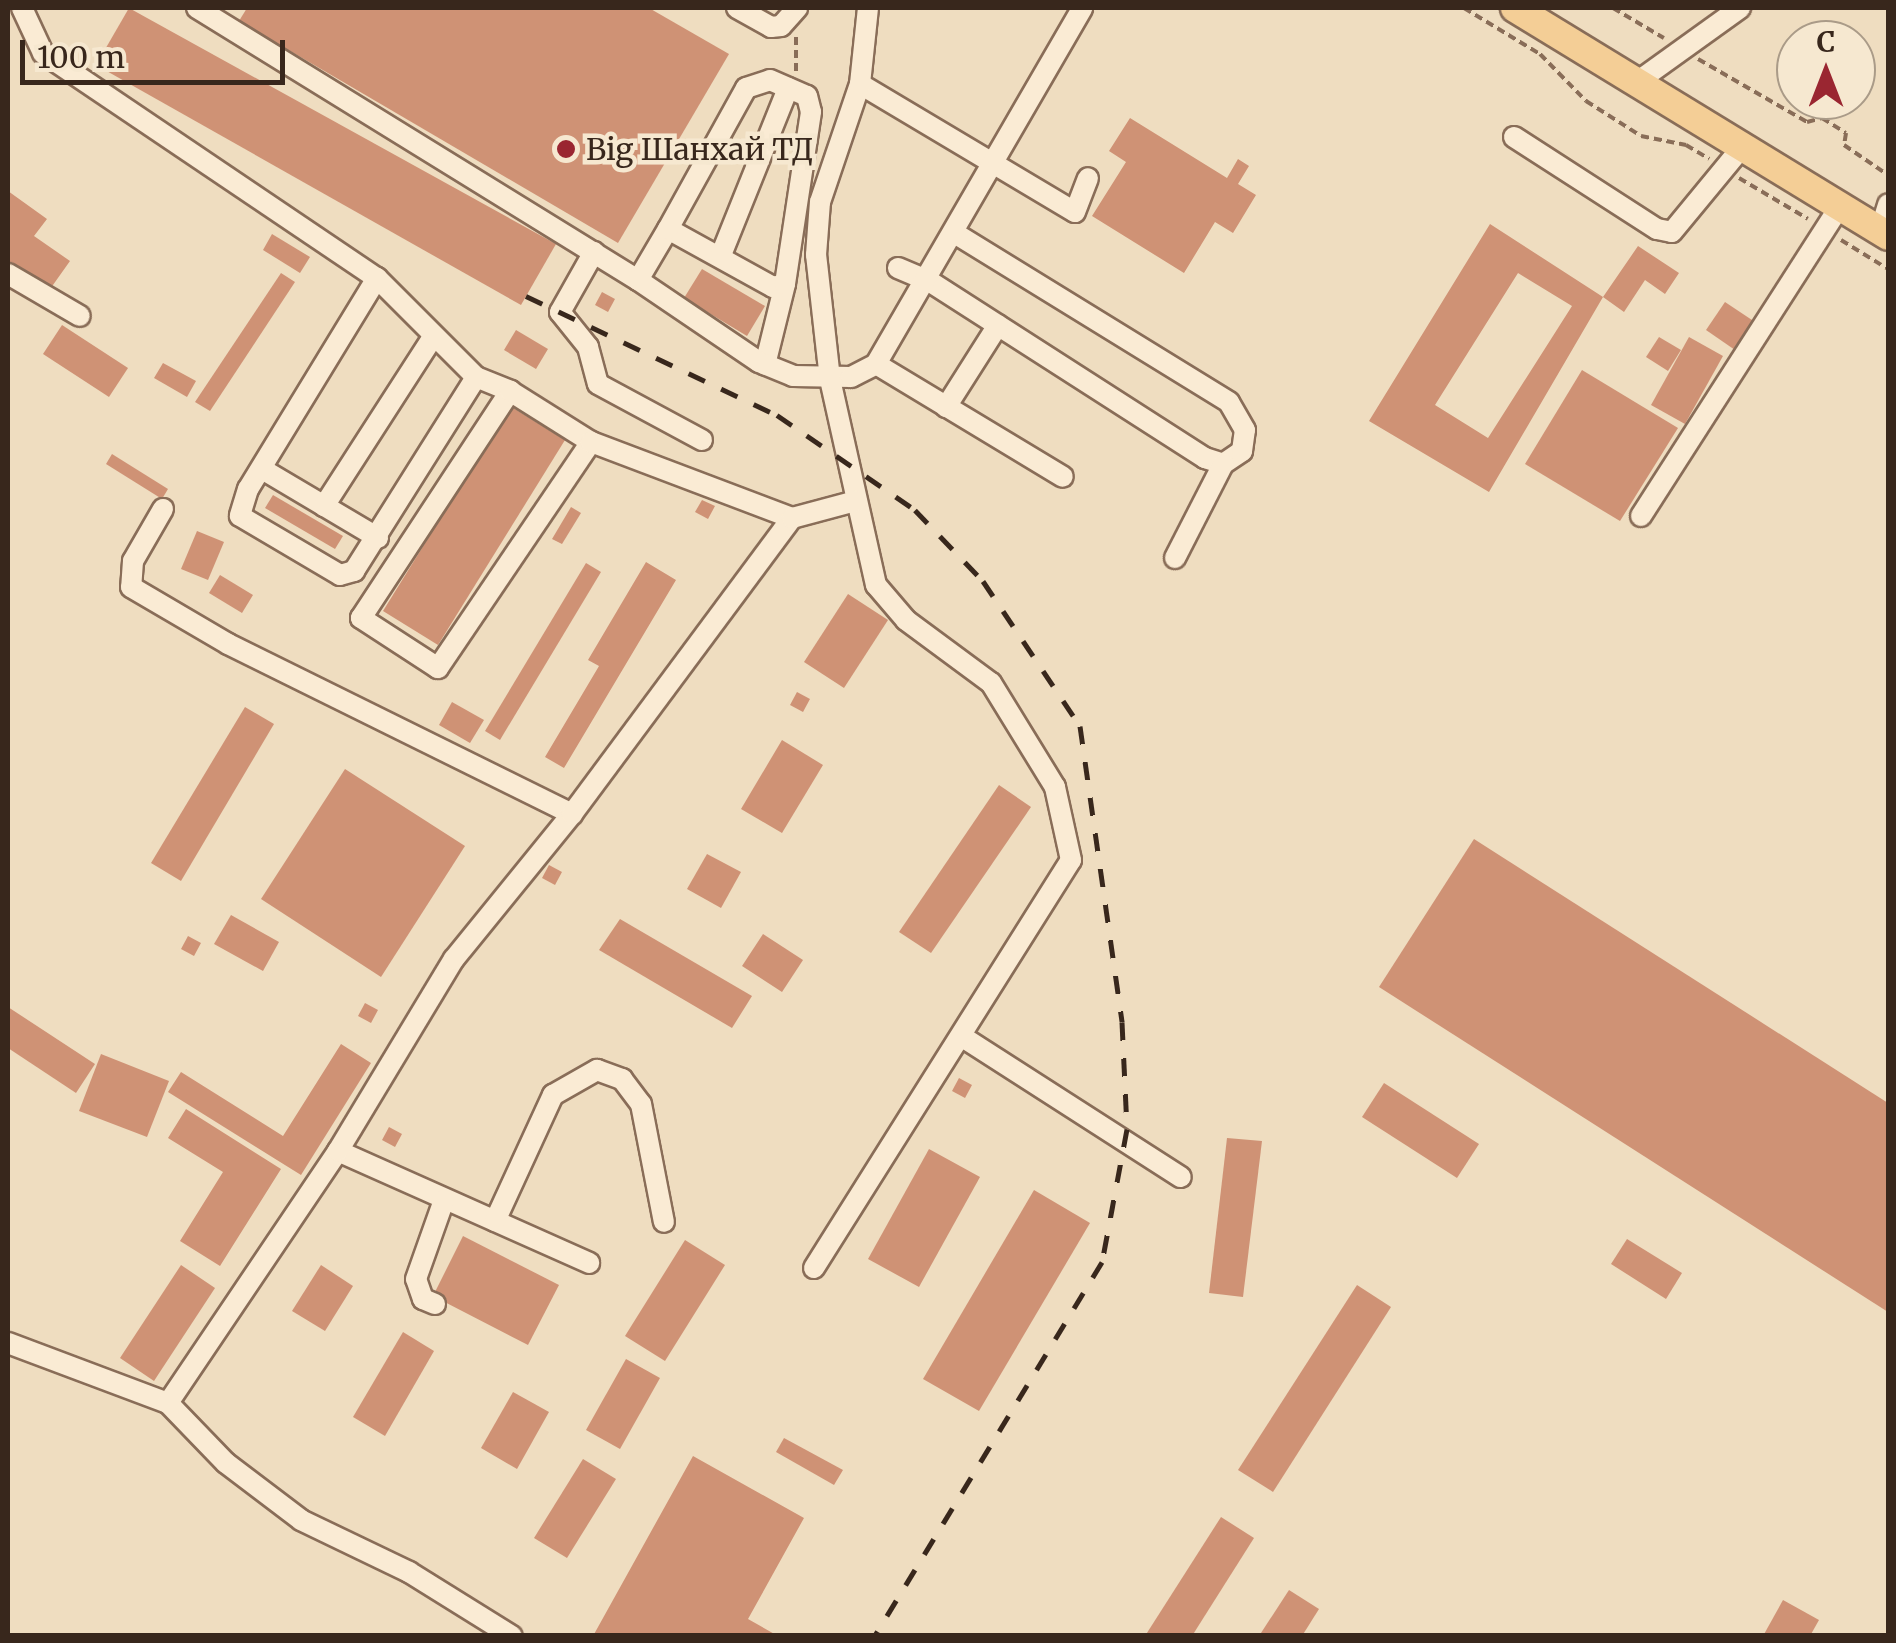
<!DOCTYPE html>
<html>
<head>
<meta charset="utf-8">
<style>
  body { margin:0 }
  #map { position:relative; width:1896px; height:1643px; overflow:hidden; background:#efddc0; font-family:Merriweather,serif }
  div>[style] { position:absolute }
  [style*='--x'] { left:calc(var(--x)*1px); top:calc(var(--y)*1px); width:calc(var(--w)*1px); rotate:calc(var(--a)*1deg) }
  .building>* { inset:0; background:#cf9275 }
  .path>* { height:4px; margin-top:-2px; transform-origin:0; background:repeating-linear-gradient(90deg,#896d58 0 8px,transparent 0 13px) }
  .roads { filter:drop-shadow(2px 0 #896d58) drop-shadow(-2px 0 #896d58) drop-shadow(0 2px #896d58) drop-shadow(0 -2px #896d58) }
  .minor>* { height:20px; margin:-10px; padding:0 10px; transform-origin:10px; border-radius:10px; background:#faebd4 }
  .major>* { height:28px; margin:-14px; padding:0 14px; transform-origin:14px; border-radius:14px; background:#f4ce96 }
  .rail>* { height:5px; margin-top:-2.5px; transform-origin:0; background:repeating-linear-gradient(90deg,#38271c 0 18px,transparent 0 36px) }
  .dots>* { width:28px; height:28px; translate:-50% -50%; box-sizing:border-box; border:5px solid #f6e8d0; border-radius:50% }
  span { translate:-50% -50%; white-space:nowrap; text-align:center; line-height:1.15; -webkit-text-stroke:9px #f6e8d0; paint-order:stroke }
  .poi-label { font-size:30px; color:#38271c }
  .left { translate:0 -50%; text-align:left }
  .frame { position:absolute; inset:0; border:10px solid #38271c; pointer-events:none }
  .north { position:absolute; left:1776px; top:20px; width:100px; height:100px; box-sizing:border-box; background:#f6e8d0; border:2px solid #aa9b88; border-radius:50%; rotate:0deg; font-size:28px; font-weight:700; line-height:40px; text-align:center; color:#38271c }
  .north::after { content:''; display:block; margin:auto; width:35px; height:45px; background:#9a2631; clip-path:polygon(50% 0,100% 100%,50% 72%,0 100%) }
  .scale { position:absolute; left:20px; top:40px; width:265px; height:45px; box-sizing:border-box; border:5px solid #38271c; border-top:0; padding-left:12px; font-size:30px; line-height:35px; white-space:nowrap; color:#38271c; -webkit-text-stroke:8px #f6e8d0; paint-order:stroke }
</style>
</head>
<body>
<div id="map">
  <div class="building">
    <i style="clip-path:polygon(129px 8px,556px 244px,521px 305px,96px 65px)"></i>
    <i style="clip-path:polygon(247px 8px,649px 8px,729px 54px,618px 243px,239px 21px)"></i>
    <i style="clip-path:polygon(1130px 118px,1227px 178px,1238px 159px,1249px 166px,1238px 184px,1256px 195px,1233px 233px,1215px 222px,1184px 273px,1092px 216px,1126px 162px,1109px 151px)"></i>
    <i style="clip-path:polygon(8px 191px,47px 219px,34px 236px,70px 261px,48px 292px,8px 264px)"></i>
    <i style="clip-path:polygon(evenodd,1490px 224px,1603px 297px,1489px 492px,1369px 421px,1490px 224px,1518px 273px,1572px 306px,1488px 438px,1435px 405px,1518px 273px)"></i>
    <i style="clip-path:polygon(272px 234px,310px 257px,300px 273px,263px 250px)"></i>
    <i style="clip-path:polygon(1638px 246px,1679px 273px,1665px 294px,1645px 280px,1624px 312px,1603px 297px)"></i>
    <i style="clip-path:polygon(702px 269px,765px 306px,747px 336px,684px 298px)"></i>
    <i style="clip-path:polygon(281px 273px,295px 282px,210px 411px,195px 402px)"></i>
    <i style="clip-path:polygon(602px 292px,615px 299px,608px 312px,595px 305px)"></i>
    <i style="clip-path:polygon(1725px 302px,1755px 322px,1735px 350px,1706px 330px)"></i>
    <i style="clip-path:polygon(62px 325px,128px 368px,109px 397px,43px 354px)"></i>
    <i style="clip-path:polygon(516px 330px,548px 349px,536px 369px,504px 350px)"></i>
    <i style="clip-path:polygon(1659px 337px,1681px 350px,1668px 371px,1646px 357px)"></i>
    <i style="clip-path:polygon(1689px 337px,1723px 356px,1685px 424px,1651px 405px)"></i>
    <i style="clip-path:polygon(163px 363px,196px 381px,187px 397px,154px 378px)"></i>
    <i style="clip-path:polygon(1582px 370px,1678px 428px,1620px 521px,1525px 464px)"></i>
    <i style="clip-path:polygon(510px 406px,565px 440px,438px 645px,383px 611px)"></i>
    <i style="clip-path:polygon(112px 454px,168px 489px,162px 499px,106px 464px)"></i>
    <i style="clip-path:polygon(273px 495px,343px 536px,335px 549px,265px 508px)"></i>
    <i style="clip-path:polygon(702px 500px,715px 506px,708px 519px,695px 512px)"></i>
    <i style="clip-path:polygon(571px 507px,581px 513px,562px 544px,552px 539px)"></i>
    <i style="clip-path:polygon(197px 531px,224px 542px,208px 580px,181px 569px)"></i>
    <i style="clip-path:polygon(646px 562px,676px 580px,564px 768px,545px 757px,599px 666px,588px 660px)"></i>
    <i style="clip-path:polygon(586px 563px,601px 572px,500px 740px,485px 731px)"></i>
    <i style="clip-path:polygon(220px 575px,253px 595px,242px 613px,209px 593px)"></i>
    <i style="clip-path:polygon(848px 594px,888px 620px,844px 688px,804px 662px)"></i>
    <i style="clip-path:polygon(797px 692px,810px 699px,803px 712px,790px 705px)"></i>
    <i style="clip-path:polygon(452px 702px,484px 720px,470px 743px,439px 725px)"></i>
    <i style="clip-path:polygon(245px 707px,274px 724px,181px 881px,151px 863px)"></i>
    <i style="clip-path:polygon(782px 740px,823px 765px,782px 833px,741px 809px)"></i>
    <i style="clip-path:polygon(345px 769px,465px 846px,381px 977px,261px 899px)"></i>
    <i style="clip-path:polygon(999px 785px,1031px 807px,931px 953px,899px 932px)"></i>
    <i style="clip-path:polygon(1474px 839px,1888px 1103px,1888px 1312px,1379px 987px)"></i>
    <i style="clip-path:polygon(707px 854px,741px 872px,721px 908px,687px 889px)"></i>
    <i style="clip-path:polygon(549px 865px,562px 872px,555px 885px,542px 878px)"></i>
    <i style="clip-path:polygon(231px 915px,279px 942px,263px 971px,214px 944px)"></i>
    <i style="clip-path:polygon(620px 919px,752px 996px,732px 1028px,599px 950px)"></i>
    <i style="clip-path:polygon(763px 934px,803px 960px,782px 992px,742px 966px)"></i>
    <i style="clip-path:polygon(188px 936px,201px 943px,194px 956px,181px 949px)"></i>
    <i style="clip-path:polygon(365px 1003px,378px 1010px,371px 1023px,358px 1016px)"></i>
    <i style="clip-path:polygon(8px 1007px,95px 1064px,76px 1093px,8px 1048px)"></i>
    <i style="clip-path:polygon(341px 1044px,371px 1063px,301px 1175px,168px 1092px,181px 1072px,283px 1136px)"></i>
    <i style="clip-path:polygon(101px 1054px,169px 1081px,147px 1137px,79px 1111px)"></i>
    <i style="clip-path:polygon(959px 1078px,972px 1085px,965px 1098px,952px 1091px)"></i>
    <i style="clip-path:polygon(1384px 1083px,1479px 1144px,1457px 1178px,1362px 1117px)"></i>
    <i style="clip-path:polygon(186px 1109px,281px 1169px,220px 1266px,180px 1241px,223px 1172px,168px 1138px)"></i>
    <i style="clip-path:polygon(389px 1127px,402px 1134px,395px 1147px,382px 1140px)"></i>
    <i style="clip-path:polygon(1227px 1138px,1262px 1141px,1243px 1297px,1209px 1293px)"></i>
    <i style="clip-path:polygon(929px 1149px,980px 1177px,919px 1287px,868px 1259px)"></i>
    <i style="clip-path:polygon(1034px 1190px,1090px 1223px,979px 1411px,923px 1379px)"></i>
    <i style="clip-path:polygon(463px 1236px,559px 1285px,528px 1345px,433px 1296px)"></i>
    <i style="clip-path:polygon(1627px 1239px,1682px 1273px,1666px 1299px,1611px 1264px)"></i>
    <i style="clip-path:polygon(685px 1240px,725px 1265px,665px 1361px,625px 1336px)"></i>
    <i style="clip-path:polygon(181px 1265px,215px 1288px,154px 1381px,120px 1358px)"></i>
    <i style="clip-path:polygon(321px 1265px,353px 1286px,325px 1331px,292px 1311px)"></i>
    <i style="clip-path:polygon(1357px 1285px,1391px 1307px,1273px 1492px,1238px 1470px)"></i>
    <i style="clip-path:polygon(403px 1332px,434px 1351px,385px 1436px,353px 1417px)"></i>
    <i style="clip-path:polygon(626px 1359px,660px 1378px,620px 1449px,586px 1430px)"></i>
    <i style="clip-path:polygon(513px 1392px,549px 1412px,517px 1469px,481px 1448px)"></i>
    <i style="clip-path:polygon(784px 1438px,843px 1470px,834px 1485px,776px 1452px)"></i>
    <i style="clip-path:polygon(693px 1456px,804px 1518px,748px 1619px,778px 1636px,593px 1636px)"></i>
    <i style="clip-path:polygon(583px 1459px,616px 1479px,567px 1558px,534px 1538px)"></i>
    <i style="clip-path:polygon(1221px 1517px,1254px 1538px,1192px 1636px,1145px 1636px)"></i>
    <i style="clip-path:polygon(1289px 1590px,1319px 1609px,1302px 1636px,1259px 1636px)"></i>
    <i style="clip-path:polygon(1783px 1600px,1819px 1620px,1810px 1636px,1763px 1636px)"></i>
  </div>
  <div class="path">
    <i style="--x:1464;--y:8;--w:89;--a:31.2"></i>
    <i style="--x:1540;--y:54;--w:66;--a:45.6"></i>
    <i style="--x:1586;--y:101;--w:65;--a:32.5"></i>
    <i style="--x:1641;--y:136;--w:46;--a:11.3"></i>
    <i style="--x:1686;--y:145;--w:27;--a:31"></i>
    <i style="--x:1613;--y:8;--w:59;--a:30.5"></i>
    <i style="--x:796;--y:37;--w:35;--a:90"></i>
    <i style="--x:1698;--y:59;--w:126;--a:30"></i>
    <i style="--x:1807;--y:122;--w:16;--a:-15"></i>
    <i style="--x:1822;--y:118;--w:28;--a:32"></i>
    <i style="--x:1846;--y:133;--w:12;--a:99"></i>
    <i style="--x:1844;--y:145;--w:53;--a:34.3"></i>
    <i style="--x:1739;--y:178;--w:80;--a:30.7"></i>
    <i style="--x:1841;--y:240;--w:55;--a:31.7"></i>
  </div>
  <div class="roads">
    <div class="minor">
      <i style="--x:22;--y:8;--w:50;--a:65"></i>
      <i style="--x:43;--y:53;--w:403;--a:34"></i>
      <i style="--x:377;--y:278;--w:140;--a:45"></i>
      <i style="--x:476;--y:377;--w:37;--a:22"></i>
      <i style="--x:197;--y:8;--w:518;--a:31.67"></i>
      <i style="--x:638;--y:280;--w:59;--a:-59.5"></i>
      <i style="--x:668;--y:229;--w:120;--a:28.9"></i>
      <i style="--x:773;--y:287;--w:12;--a:-14"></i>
      <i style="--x:785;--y:284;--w:83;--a:103.9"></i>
      <i style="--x:737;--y:8;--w:39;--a:29"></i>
      <i style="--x:771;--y:27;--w:10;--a:-6"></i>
      <i style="--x:781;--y:26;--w:24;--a:-48"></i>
      <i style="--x:1637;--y:82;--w:127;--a:-35.7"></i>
      <i style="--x:860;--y:84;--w:250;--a:30.8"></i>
      <i style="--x:1075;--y:212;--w:36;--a:-69"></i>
      <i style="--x:1514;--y:137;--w:170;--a:32.8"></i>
      <i style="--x:1657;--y:229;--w:15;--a:11"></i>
      <i style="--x:1672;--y:232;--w:112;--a:-50.5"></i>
      <i style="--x:668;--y:229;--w:161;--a:-61"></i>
      <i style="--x:746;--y:88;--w:25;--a:-18"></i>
      <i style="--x:770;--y:80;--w:40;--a:23.4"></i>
      <i style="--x:807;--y:96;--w:16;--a:76"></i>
      <i style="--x:811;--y:112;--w:174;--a:98.6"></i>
      <i style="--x:1880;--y:231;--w:28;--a:-73"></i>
      <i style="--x:594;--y:252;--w:69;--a:119.5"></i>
      <i style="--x:560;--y:312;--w:45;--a:51.3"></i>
      <i style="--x:588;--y:347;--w:38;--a:75"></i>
      <i style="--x:598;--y:384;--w:118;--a:28.3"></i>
      <i style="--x:721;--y:255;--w:180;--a:-68.1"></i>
      <i style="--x:898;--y:268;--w:34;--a:23"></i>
      <i style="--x:929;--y:281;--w:328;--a:32.7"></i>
      <i style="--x:1205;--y:458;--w:19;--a:18"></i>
      <i style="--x:1223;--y:464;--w:23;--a:-34"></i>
      <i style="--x:1242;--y:451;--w:21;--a:-82"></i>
      <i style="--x:1245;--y:430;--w:32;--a:-120"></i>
      <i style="--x:1229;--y:402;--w:321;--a:-148.4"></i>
      <i style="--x:8;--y:274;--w:83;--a:30.3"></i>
      <i style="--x:377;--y:278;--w:247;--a:121.4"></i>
      <i style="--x:248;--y:489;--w:28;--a:107"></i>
      <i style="--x:240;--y:516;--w:116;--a:30.5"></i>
      <i style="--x:340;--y:575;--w:15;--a:-16"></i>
      <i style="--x:354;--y:571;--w:229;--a:-57.8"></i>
      <i style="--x:638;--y:280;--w:146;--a:34.1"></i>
      <i style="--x:759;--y:362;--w:37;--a:22"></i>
      <i style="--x:793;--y:376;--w:58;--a:1"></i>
      <i style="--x:851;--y:377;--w:28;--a:-27"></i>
      <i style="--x:876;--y:364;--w:411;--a:-59.9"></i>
      <i style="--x:876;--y:364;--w:218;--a:31.1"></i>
      <i style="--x:946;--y:407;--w:97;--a:-57.6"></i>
      <i style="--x:591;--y:442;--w:273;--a:124.1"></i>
      <i style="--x:438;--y:668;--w:92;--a:-147"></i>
      <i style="--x:361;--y:618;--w:272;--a:-56.7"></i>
      <i style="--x:510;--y:391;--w:96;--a:32.2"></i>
      <i style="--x:591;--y:442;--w:215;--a:20.7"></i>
      <i style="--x:262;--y:469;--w:135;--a:30.7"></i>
      <i style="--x:324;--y:506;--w:201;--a:-57.2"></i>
      <i style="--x:163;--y:509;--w:60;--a:120"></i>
      <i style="--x:133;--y:561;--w:26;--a:94"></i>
      <i style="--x:131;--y:587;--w:113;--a:30.4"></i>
      <i style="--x:228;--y:644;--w:384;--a:26.3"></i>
      <i style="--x:1641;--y:516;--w:368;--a:-57.3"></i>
      <i style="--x:1175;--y:558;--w:106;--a:-62.9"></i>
      <i style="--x:961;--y:1036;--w:261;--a:32.7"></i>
      <i style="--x:338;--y:1151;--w:275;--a:24"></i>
      <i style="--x:495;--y:1221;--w:139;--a:-65.3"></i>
      <i style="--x:553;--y:1095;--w:51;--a:-29.6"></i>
      <i style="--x:597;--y:1070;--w:27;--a:20"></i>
      <i style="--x:622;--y:1079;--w:31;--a:53"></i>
      <i style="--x:641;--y:1104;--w:120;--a:79"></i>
      <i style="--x:814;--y:1268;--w:482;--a:-57.8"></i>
      <i style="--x:1071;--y:860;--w:75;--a:-102.4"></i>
      <i style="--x:1055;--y:787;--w:122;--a:-121.6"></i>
      <i style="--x:991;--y:683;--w:106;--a:-143.5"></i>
      <i style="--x:906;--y:620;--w:46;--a:-130.6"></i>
      <i style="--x:876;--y:585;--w:211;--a:-102.6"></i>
      <i style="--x:830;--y:379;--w:125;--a:-96.4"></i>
      <i style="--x:816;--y:255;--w:53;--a:-85.7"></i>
      <i style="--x:820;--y:202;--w:125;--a:-71.3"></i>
      <i style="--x:860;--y:84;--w:76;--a:-84"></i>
      <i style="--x:435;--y:1304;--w:13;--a:-157"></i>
      <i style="--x:423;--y:1299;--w:21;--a:-109"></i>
      <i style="--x:416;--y:1279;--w:84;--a:-70.5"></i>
      <i style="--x:8;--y:1343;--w:171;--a:20.6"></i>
      <i style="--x:168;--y:1403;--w:83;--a:46"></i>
      <i style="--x:226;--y:1463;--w:94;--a:37.2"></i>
      <i style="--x:301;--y:1520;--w:120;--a:25.7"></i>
      <i style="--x:409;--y:1572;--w:121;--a:31.9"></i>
      <i style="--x:168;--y:1403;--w:304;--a:-56"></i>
      <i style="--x:338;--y:1151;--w:224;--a:-58.9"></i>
      <i style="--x:454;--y:959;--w:187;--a:-50.9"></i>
      <i style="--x:572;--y:814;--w:369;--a:-53.4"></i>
      <i style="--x:792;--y:518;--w:66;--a:-14.9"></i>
    </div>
    <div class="major">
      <i style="--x:1515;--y:8;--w:437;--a:31.4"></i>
    </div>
  </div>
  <div class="rail">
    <i style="--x:526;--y:296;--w:278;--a:25.4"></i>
    <i style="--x:777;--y:415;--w:168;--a:34.5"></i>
    <i style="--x:915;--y:510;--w:98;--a:46.2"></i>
    <i style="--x:983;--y:581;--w:174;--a:56.2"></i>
    <i style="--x:1080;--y:726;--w:299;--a:81.9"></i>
    <i style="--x:1122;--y:1022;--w:107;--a:87.3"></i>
    <i style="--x:1127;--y:1129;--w:135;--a:100.6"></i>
    <i style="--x:1102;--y:1262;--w:437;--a:121.3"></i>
  </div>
  <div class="dots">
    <i style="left:566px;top:149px;background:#9a2631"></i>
  </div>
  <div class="poi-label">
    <span class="left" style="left:586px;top:149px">Big Шанхай ТД</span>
  </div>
  <div class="frame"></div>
  <div class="north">С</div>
  <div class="scale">100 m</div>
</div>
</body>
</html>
